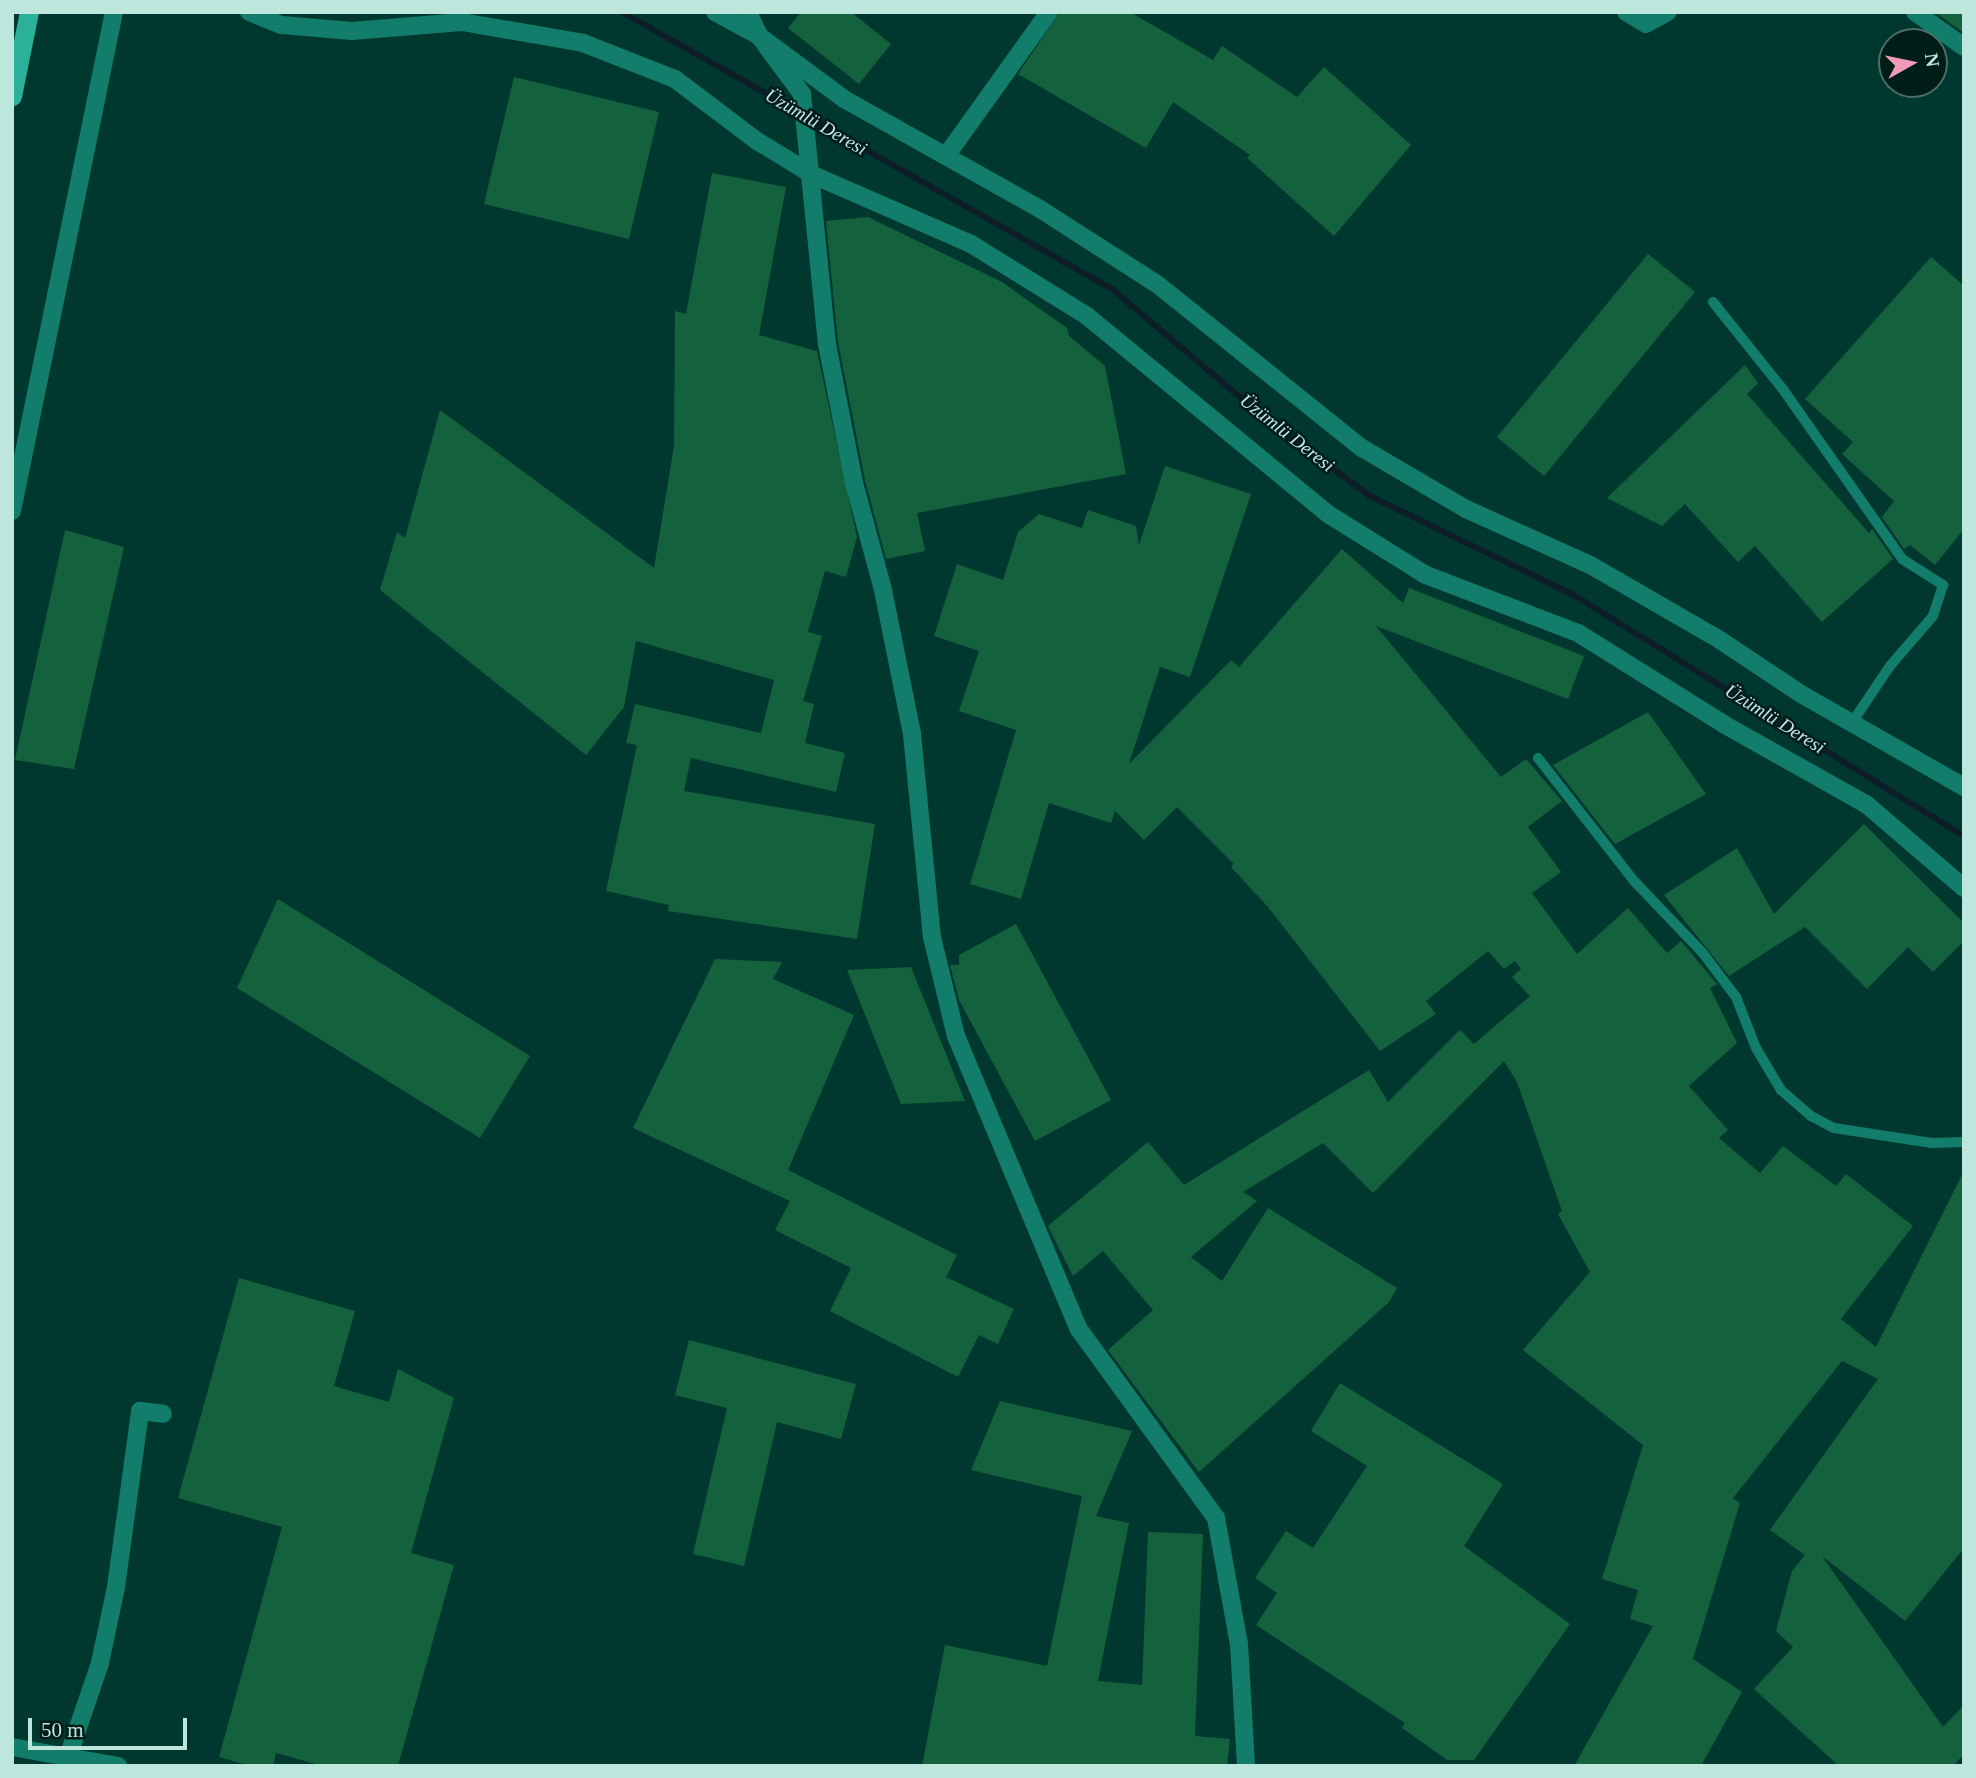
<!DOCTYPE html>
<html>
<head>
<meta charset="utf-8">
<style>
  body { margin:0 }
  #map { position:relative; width:1976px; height:1778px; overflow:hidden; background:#00382f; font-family:Georgia,serif }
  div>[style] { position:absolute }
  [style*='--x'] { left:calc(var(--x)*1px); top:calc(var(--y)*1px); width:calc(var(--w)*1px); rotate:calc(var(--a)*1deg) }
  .stream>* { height:6px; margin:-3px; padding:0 3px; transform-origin:3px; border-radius:3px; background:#0d1e29 }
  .building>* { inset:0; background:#14613d }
  .service>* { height:10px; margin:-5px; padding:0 5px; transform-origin:5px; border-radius:5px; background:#127d6b }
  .minor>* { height:18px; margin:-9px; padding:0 9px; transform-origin:9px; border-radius:9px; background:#127d6b }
  .tertiary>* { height:18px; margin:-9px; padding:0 9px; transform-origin:9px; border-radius:9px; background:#127d6b }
  .trunk>* { height:19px; margin:-9.5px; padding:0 9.5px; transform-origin:9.5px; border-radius:9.5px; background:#2bb09a }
  span { translate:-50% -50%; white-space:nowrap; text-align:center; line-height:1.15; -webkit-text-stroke:5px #001d17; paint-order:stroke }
  .water-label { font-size:19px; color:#c8e3f5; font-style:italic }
  .frame { position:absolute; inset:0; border:14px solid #bde7dc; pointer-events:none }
  .north { position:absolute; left:1878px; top:28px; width:70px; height:70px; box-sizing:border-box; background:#001d17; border:2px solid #4c6e66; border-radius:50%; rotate:81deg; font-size:19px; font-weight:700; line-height:28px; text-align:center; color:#bde7dc }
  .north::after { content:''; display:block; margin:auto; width:24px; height:32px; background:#f09ab7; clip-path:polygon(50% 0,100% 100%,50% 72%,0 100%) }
  .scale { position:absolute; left:28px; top:1718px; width:159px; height:32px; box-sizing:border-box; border:4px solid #bde7dc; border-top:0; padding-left:9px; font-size:21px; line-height:24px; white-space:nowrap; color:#bde7dc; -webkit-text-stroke:5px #001d17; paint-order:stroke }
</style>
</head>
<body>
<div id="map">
  <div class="stream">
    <i style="--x:622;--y:12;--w:563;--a:29.48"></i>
    <i style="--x:1112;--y:289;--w:202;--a:40.2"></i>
    <i style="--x:1266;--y:419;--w:129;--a:36.5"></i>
    <i style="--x:1370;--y:496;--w:225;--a:25.9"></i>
    <i style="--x:1572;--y:594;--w:461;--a:31.7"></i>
  </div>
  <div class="building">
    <i style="clip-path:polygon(801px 12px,851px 12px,891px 44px,859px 84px,788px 28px)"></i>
    <i style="clip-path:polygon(1060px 12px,1130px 12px,1213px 60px,1222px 46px,1297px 97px,1324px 67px,1411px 145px,1334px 236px,1247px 158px,1250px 155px,1173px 102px,1146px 148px,1018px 74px)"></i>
    <i style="clip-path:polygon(1935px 12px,1964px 12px,1964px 28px,1961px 31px)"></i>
    <i style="clip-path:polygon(514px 77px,659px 112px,629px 239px,484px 204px)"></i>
    <i style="clip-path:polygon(712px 173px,786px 187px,759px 335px,817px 351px,857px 537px,846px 577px,825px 571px,808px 632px,822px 636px,803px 701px,814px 704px,805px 743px,845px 753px,836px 792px,691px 758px,684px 791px,875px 824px,857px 939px,668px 911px,669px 905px,606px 891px,637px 745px,626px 743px,635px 704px,761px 733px,774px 680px,636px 641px,624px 707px,586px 755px,380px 590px,397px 532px,405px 538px,440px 410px,654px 568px,674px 446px,675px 311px,686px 314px)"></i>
    <i style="clip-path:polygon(868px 217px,1002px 282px,1067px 328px,1069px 336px,1105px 366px,1126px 474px,917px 513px,925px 551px,886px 559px,865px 480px,838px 342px,826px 221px)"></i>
    <i style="clip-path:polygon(1648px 254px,1695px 292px,1544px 476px,1497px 437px)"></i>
    <i style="clip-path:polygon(1931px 257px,1964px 286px,1964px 529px,1935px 565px,1910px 545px,1904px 549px,1882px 517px,1894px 501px,1842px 454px,1853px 442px,1805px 399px)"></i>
    <i style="clip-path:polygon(1745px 365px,1758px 383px,1747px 394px,1869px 533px,1872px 529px,1893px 559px,1822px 622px,1755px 546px,1738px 562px,1685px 504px,1662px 526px,1607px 498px)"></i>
    <i style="clip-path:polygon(1165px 466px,1251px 494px,1190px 677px,1160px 667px,1129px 764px,1231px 660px,1239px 667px,1342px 549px,1403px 603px,1409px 588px,1584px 656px,1568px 699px,1376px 626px,1501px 777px,1526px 759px,1562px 801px,1528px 827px,1561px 872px,1532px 893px,1577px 954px,1628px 908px,1667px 953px,1681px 941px,1717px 984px,1710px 988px,1737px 1043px,1689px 1086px,1728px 1130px,1719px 1138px,1760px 1173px,1783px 1146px,1836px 1186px,1846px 1174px,1913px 1226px,1841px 1319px,1876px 1347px,1964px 1171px,1964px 1548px,1905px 1621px,1822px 1556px,1943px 1727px,1964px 1705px,1964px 1754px,1953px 1766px,1839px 1766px,1754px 1689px,1793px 1647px,1776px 1631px,1792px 1571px,1805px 1555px,1770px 1530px,1878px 1379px,1842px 1361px,1733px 1498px,1740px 1503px,1693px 1659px,1742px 1692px,1701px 1766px,1574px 1766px,1653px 1626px,1630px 1619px,1638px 1590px,1602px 1579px,1643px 1445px,1523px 1350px,1590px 1272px,1558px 1214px,1562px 1211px,1517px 1082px,1504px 1061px,1373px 1193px,1323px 1143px,1243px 1192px,1257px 1201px,1191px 1257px,1222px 1281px,1268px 1208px,1397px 1288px,1389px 1302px,1199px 1472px,1108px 1350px,1153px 1310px,1103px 1251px,1073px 1276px,1048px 1226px,1148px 1142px,1184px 1185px,1369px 1070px,1388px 1102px,1460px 1030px,1474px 1044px,1530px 996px,1512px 977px,1521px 969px,1515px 961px,1504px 969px,1488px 951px,1426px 1001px,1436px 1014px,1380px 1051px,1268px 907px,1231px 867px,1234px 864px,1177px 807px,1144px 840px,1115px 811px,1111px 823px,1049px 803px,1021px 899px,970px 884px,1016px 730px,959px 711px,979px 651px,934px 636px,957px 564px,1003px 580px,1018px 532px,1039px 514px,1082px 528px,1088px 510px,1136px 526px,1139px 545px)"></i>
    <i style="clip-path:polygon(65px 530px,124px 547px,74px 769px,15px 760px)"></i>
    <i style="clip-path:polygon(1648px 712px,1706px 794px,1615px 844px,1553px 765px)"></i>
    <i style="clip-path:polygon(1864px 824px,1964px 923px,1964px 941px,1933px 972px,1908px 947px,1867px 989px,1805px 927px,1729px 976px,1664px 895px,1737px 848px,1774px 914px)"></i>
    <i style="clip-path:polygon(278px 899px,530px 1056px,480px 1138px,237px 988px)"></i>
    <i style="clip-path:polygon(1016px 924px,1111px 1100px,1035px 1141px,959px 1000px,950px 965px,959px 965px,959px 955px)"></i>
    <i style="clip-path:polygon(715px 959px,782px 962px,773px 979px,854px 1015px,788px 1170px,957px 1255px,946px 1277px,1014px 1309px,998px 1344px,979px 1335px,958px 1377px,830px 1311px,851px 1268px,775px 1230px,790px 1201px,633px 1128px)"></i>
    <i style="clip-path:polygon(911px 967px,919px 987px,965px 1101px,901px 1104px,847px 970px)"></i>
    <i style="clip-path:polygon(239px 1278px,355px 1311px,334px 1386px,389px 1402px,398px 1369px,454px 1398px,411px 1553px,454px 1565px,398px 1766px,323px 1766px,276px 1753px,273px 1766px,251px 1766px,219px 1757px,282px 1527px,178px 1498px)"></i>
    <i style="clip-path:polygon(689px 1340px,856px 1384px,841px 1439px,777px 1422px,744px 1566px,693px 1554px,727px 1408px,675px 1395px)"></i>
    <i style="clip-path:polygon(1340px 1383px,1503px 1484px,1464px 1546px,1570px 1624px,1474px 1760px,1447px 1760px,1402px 1728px,1405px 1723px,1256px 1625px,1277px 1593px,1255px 1578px,1286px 1531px,1313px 1548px,1367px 1466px,1311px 1431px)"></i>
    <i style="clip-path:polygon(1000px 1401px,1132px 1431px,1096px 1516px,1129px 1523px,1098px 1681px,1142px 1685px,1148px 1532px,1203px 1534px,1195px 1736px,1230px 1739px,1227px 1766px,922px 1766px,945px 1645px,1047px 1666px,1082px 1496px,971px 1470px)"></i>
  </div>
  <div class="service">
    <i style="--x:1713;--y:302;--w:110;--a:51.3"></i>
    <i style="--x:1782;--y:388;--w:209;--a:54.9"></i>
    <i style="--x:1902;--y:559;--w:49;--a:32.4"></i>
    <i style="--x:1943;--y:585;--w:33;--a:108"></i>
    <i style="--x:1933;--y:616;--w:66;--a:130.7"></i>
    <i style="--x:1890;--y:666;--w:70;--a:123.9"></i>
    <i style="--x:1538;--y:758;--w:157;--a:52"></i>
    <i style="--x:1635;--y:882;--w:97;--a:46.3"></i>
    <i style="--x:1702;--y:952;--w:56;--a:52.9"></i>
    <i style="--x:1736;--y:997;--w:55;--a:68.6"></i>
    <i style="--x:1756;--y:1048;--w:49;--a:59.2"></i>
    <i style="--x:1781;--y:1090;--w:40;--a:41"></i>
    <i style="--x:1811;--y:1116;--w:26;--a:28"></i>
    <i style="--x:1834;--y:1128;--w:99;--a:8.7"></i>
    <i style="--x:1932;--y:1143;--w:32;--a:-2"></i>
  </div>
  <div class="minor">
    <i style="--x:249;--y:12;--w:35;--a:22"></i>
    <i style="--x:282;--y:25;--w:70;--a:4.9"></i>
    <i style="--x:352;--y:31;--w:110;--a:-4.7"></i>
    <i style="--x:462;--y:22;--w:123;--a:9.8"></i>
    <i style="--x:583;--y:43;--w:99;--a:21.4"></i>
    <i style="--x:675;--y:79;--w:103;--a:37.1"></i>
    <i style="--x:757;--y:141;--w:66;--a:31.3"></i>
    <i style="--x:813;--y:175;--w:172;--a:23.6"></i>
    <i style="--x:971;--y:244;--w:137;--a:31.8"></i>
    <i style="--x:1087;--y:316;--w:312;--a:39.4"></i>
    <i style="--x:1328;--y:514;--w:115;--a:31.9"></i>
    <i style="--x:1426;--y:575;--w:163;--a:20.9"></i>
    <i style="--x:1578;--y:633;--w:173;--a:32"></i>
    <i style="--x:1725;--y:725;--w:162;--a:29.3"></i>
    <i style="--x:1866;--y:804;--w:129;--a:40.6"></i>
    <i style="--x:715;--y:12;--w:50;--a:28.6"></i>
    <i style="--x:759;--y:36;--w:106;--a:36.5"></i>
    <i style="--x:844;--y:99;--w:225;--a:29.3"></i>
    <i style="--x:1040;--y:209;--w:139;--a:32.7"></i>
    <i style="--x:1157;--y:284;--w:263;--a:38.7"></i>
    <i style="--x:1362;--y:448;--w:121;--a:30.4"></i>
    <i style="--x:1466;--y:509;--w:138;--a:24.3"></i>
    <i style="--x:1592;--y:566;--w:148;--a:30"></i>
    <i style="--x:1720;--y:640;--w:97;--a:33.7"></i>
    <i style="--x:1801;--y:694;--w:188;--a:29.7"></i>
    <i style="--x:748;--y:12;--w:26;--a:65"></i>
    <i style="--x:759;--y:36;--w:72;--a:53.4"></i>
    <i style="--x:802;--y:94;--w:251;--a:84.3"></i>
    <i style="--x:827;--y:344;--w:142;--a:79"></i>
    <i style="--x:854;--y:483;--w:111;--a:74.8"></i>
    <i style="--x:883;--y:590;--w:147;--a:78.6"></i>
    <i style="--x:912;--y:734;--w:204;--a:84.4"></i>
    <i style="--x:932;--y:937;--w:102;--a:76.4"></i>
    <i style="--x:956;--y:1036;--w:316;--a:67.3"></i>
    <i style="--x:1078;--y:1328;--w:235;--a:54"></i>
    <i style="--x:1216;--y:1518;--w:128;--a:79.7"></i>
    <i style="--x:1239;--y:1644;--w:122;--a:86.7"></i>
    <i style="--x:1626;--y:12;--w:23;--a:31"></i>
    <i style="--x:1646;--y:24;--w:25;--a:-29"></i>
    <i style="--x:1915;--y:12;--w:60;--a:35.5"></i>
    <i style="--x:946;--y:156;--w:177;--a:-54.4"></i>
    <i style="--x:12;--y:511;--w:509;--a:-78.45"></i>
    <i style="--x:68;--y:1757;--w:99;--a:-71.2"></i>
    <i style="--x:100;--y:1663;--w:78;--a:-78.1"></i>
    <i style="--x:116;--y:1587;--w:178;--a:-82.2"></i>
    <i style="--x:140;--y:1411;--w:23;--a:7"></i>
  </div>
  <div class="tertiary">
    <i style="--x:12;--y:1747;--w:108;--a:10.2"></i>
  </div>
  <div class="trunk">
    <i style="--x:12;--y:96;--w:86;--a:-78.6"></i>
  </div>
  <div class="water-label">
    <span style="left:816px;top:122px;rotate:30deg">Üzümlü Deresi</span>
    <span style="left:1287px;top:433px;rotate:38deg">Üzümlü Deresi</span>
    <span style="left:1775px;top:719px;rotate:32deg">Üzümlü Deresi</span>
  </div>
  <div class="frame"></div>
  <div class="north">N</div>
  <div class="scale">50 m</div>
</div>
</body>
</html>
